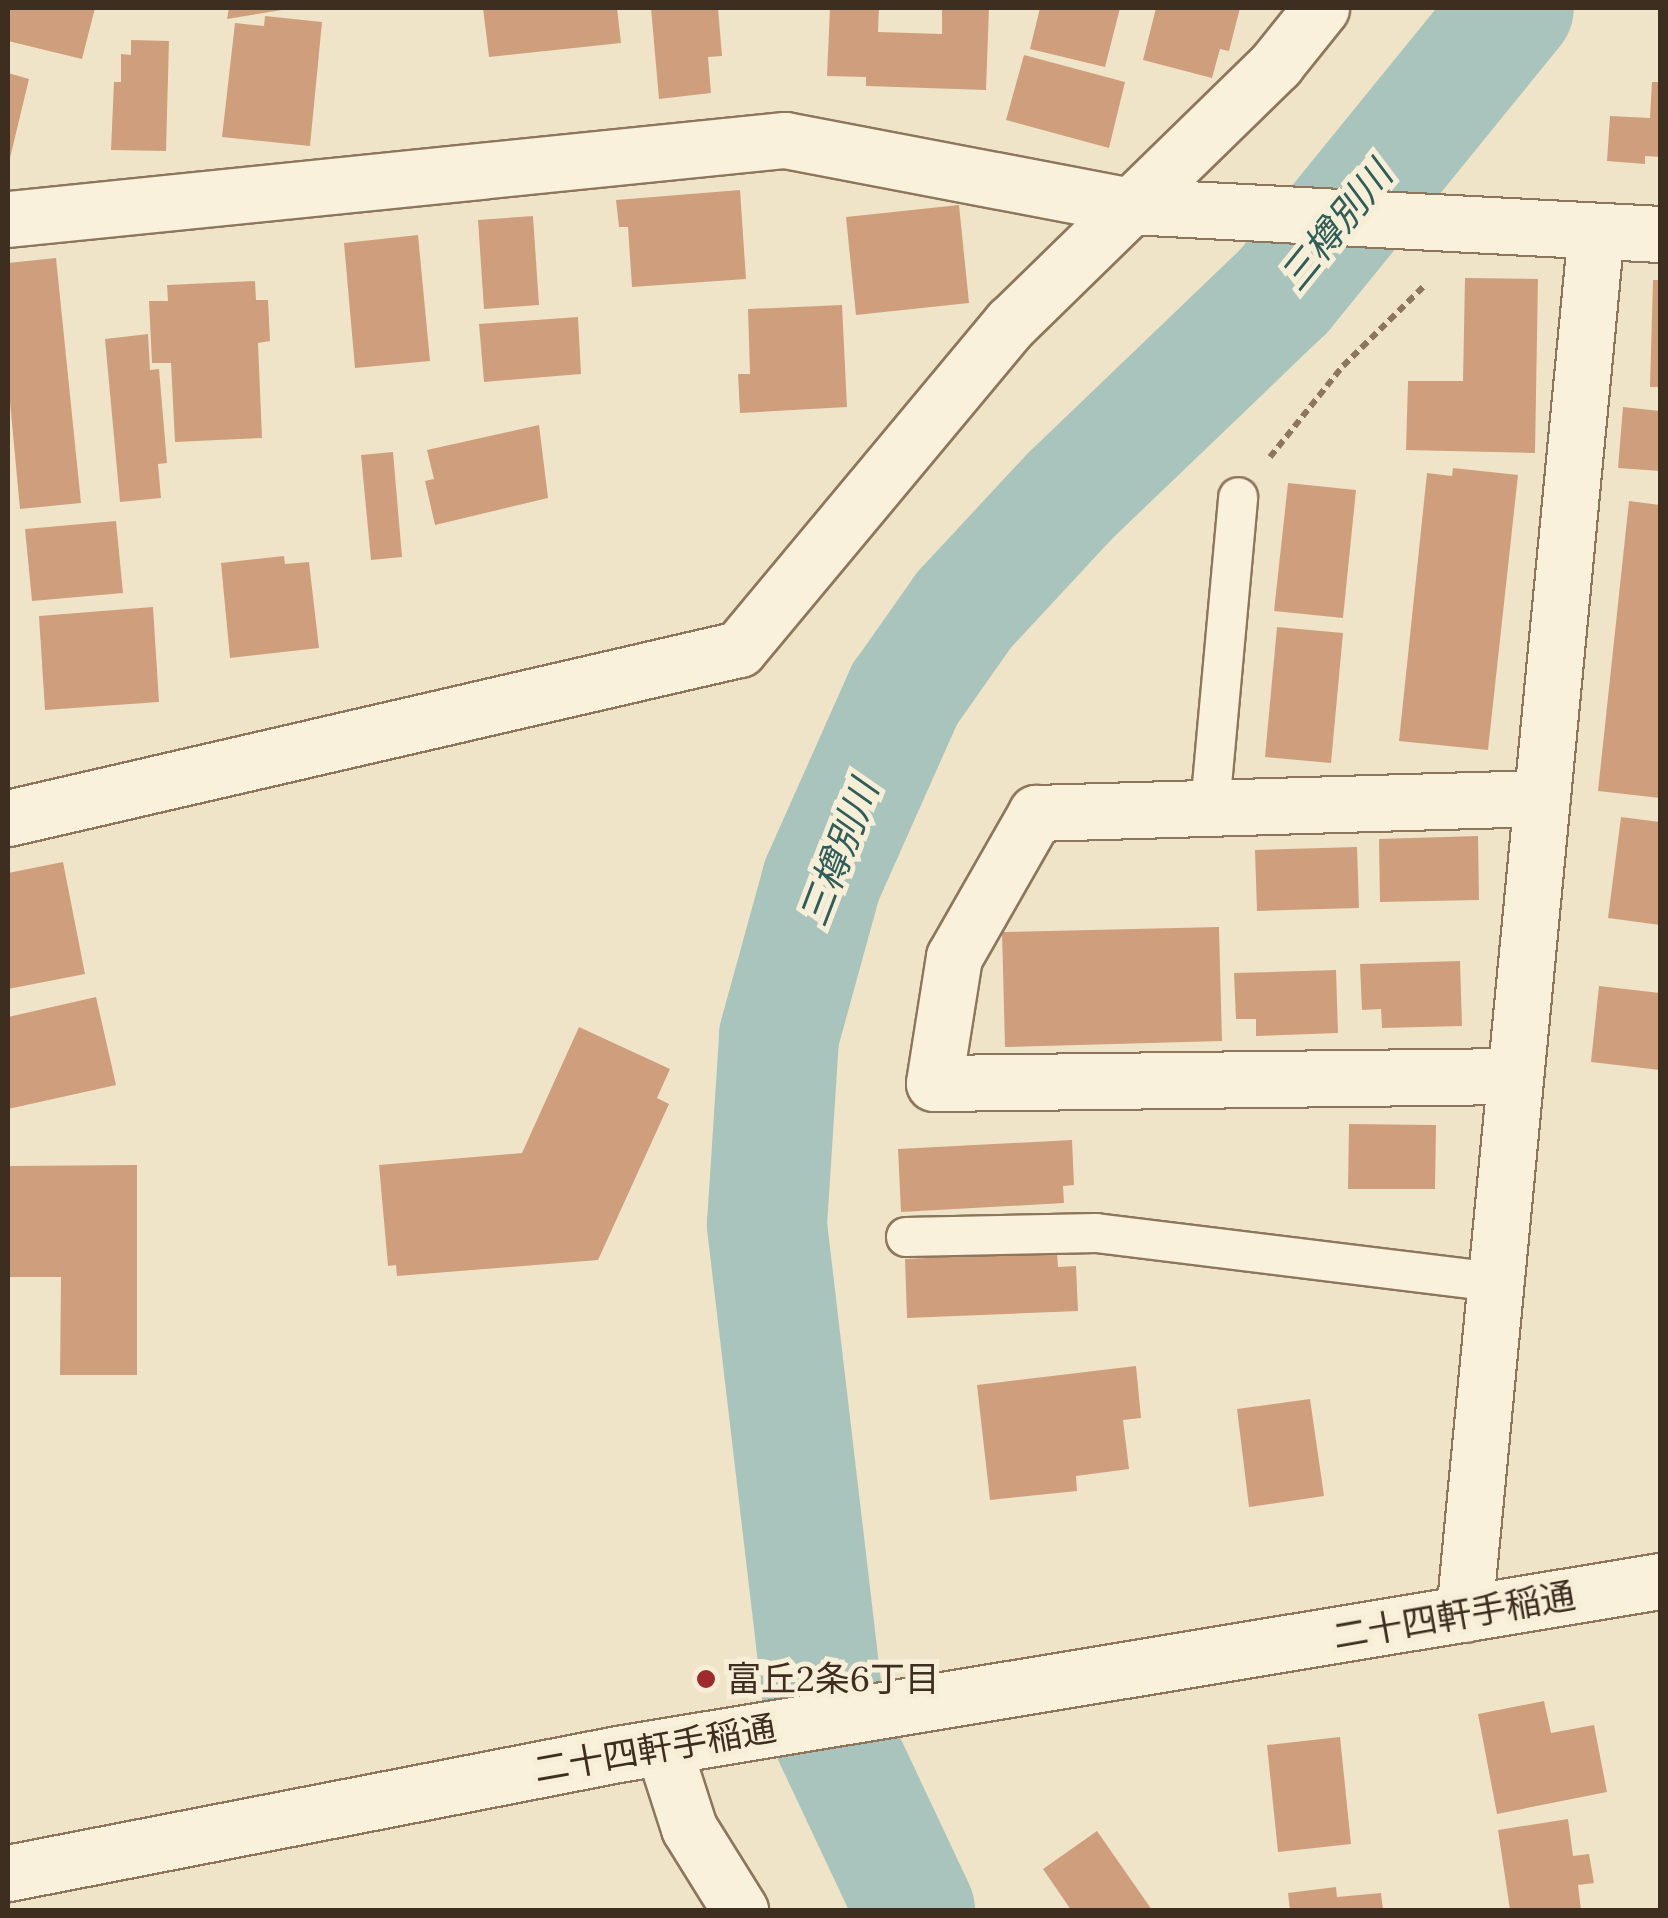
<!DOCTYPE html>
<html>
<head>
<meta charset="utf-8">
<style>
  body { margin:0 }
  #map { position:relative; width:1668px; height:1918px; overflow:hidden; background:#f0e4c8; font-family:Lora,"Noto Sans JP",serif }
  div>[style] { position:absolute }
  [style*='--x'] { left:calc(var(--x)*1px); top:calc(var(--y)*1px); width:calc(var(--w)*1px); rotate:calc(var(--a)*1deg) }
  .river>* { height:120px; margin:-60px; padding:0 60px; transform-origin:60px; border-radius:60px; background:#a9c4bc }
  .building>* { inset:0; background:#cf9f7d }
  .path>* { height:6px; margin-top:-3px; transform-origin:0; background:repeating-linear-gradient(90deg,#8d765c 0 8px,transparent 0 13px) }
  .roads { filter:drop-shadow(2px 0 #8d765c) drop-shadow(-2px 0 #8d765c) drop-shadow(0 2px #8d765c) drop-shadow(0 -2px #8d765c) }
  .service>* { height:38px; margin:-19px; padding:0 19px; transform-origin:19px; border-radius:19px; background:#faf1dc }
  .minor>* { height:55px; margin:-27.5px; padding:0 27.5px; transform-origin:27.5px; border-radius:27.5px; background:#faf1dc }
  .tertiary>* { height:55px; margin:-27.5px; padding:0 27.5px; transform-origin:27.5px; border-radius:27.5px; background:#faf1dc }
  .dots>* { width:28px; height:28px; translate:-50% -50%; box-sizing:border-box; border:5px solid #f7eed8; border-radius:50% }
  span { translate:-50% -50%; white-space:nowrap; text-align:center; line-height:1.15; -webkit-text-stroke:10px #f7eed8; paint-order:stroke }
  .street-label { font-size:35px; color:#3d2e20 }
  .poi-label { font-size:35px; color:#3d2e20 }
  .left { translate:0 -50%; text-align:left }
  .water-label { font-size:38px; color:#2f5d5a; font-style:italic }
  .frame { position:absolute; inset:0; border:10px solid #3d2e20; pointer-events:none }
</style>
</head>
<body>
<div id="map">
  <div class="river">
    <i style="--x:915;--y:1910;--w:211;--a:-115.2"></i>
    <i style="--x:825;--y:1719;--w:498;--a:-96.7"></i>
    <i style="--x:767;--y:1224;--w:188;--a:-86.3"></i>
    <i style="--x:779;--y:1036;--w:162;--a:-74.6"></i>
    <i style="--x:822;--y:880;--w:204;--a:-66"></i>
    <i style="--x:905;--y:694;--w:103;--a:-54.9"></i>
    <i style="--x:964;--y:610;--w:157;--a:-47.1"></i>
    <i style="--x:1071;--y:495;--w:294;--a:-43.8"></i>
    <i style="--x:1283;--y:292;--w:366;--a:-50.9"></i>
  </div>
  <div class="building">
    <i style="clip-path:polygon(8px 8px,95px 8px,82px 59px,8px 41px)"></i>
    <i style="clip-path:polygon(229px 8px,282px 8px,282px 10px,227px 19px)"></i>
    <i style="clip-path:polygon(483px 8px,617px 8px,621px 43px,489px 57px)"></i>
    <i style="clip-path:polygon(651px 8px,718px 8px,722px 56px,708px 57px,711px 93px,659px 99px)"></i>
    <i style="clip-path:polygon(830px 8px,879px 8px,878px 32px,942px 34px,942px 8px,989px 8px,986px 90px,866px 86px,866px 77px,827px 76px)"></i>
    <i style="clip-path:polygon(1040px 8px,1120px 8px,1105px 67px,1030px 49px)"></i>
    <i style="clip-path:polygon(1156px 8px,1240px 8px,1229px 51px,1220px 49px,1212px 78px,1143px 60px)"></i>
    <i style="clip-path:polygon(265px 16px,322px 22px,310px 146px,222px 137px,235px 23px,264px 26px)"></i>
    <i style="clip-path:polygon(131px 40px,169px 41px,166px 151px,111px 150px,114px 82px,121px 82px,121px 54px,131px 55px)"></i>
    <i style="clip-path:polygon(1024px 55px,1125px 82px,1109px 148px,1006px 120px)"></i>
    <i style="clip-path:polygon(8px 73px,29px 79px,9px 162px,8px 161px)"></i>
    <i style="clip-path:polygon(1652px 82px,1660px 82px,1660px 157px,1645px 156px,1645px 164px,1607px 161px,1610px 116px,1650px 118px)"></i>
    <i style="clip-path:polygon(740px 190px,746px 279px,632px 287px,628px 227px,619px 227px,616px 200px)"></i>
    <i style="clip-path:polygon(959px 205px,969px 303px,856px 315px,846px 217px)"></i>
    <i style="clip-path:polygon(533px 216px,539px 305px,484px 309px,478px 220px)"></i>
    <i style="clip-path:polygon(418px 235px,430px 361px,355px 368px,344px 243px)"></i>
    <i style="clip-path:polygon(56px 258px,81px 503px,20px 509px,8px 381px,8px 263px)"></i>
    <i style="clip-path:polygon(1465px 278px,1538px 279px,1535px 453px,1406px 450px,1408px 381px,1463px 381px)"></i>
    <i style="clip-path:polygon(1653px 280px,1660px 280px,1660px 387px,1650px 387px)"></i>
    <i style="clip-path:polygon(255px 281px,256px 300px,268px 300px,270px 341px,258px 343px,262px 438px,175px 442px,171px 363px,152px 363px,149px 301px,168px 301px,167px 285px)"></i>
    <i style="clip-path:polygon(842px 305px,847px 407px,740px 413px,738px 374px,750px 374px,748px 309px)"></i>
    <i style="clip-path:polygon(578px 317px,581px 374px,484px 382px,479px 324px)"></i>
    <i style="clip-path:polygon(148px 334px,150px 370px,159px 369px,167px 463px,158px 464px,161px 498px,120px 502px,105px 339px)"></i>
    <i style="clip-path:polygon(1623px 407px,1660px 411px,1660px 471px,1618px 468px)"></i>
    <i style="clip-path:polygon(539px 425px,548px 498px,435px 525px,425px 481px,434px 479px,427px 450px)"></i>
    <i style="clip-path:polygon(393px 452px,402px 557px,371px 560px,361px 455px)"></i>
    <i style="clip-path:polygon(1453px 468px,1518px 475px,1488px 750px,1399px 741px,1427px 473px,1452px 476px)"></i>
    <i style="clip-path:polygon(1288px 483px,1356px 490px,1343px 618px,1274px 611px)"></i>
    <i style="clip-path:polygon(1629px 501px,1660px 505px,1660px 798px,1598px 791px)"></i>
    <i style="clip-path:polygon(116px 521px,123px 593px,32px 601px,25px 529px)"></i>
    <i style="clip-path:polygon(284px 556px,285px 564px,309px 562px,319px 648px,230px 658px,221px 563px)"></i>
    <i style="clip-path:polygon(153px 607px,159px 702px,45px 710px,39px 616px)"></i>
    <i style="clip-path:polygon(1277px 627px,1343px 633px,1331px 763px,1265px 757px)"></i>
    <i style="clip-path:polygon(1621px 817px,1660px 822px,1660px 925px,1608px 918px)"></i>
    <i style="clip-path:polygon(1478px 836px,1479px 900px,1380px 902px,1379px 839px)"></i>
    <i style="clip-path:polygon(1357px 847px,1359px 908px,1257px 911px,1255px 850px)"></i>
    <i style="clip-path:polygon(63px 862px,85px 974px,8px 989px,8px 873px)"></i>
    <i style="clip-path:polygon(1219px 927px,1222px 1041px,1005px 1047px,1002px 932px)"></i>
    <i style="clip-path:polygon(1460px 961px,1462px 1026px,1382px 1028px,1381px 1009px,1362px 1010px,1360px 964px)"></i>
    <i style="clip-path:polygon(1336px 970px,1338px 1033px,1256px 1036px,1256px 1019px,1236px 1019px,1234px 973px)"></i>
    <i style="clip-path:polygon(1599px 986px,1660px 993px,1660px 1070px,1591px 1062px)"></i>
    <i style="clip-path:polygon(96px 997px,116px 1085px,8px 1109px,8px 1017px)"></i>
    <i style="clip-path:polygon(579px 1027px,670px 1069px,657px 1098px,669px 1104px,598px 1260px,397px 1276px,396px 1265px,388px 1266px,379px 1165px,522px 1153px)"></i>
    <i style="clip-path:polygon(1349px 1124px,1436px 1125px,1435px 1189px,1348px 1189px)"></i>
    <i style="clip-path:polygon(1072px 1140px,1074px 1185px,1063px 1186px,1064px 1203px,901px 1212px,898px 1149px)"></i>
    <i style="clip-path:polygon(137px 1165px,137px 1375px,60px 1375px,61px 1277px,8px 1277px,8px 1166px)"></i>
    <i style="clip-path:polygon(1057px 1252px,1058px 1267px,1076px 1266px,1078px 1311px,907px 1318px,905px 1259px)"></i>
    <i style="clip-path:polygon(1136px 1366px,1141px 1418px,1123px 1420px,1129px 1469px,1076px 1476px,1077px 1491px,990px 1500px,977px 1385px)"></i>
    <i style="clip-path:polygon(1310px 1399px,1324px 1496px,1249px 1507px,1237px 1409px)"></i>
    <i style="clip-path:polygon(1544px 1701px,1551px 1733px,1594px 1725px,1607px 1792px,1497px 1814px,1478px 1714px)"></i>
    <i style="clip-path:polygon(1340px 1737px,1351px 1844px,1278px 1852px,1267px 1745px)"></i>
    <i style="clip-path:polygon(1568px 1819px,1573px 1856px,1589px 1854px,1594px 1883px,1578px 1885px,1581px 1910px,1510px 1910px,1498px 1830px)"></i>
    <i style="clip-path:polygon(1097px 1831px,1152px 1910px,1071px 1910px,1043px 1869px)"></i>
    <i style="clip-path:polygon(1336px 1887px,1337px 1897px,1381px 1893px,1383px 1910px,1290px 1910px,1288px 1893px)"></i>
  </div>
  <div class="path">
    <i style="--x:1270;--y:457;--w:117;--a:-51.3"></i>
    <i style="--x:1343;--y:366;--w:115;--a:-44.6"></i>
  </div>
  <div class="roads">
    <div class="service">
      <i style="--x:1210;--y:807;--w:311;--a:-84.8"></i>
      <i style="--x:906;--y:1237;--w:190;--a:-1.2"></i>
      <i style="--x:1096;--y:1233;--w:403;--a:7"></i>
    </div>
    <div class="minor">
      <i style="--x:8;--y:219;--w:781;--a:-5.81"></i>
      <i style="--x:785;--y:140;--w:352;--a:10.8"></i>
      <i style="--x:1131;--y:206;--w:530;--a:3.03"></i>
      <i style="--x:8;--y:818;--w:750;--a:-13.02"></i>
      <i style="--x:739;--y:649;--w:425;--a:-50.2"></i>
      <i style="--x:1011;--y:323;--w:371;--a:-44.3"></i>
      <i style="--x:1276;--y:64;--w:72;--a:-51.2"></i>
      <i style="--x:1515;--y:1076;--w:581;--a:179.31"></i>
      <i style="--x:934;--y:1083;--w:128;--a:-81"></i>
      <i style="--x:954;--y:957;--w:166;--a:-60.3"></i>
      <i style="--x:1036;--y:813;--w:506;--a:-1.7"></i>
      <i style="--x:1464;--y:1614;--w:1389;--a:-84.55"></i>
      <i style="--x:663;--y:1747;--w:85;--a:72.2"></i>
      <i style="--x:689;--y:1828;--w:97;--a:58.1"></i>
    </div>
    <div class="tertiary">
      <i style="--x:8;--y:1873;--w:621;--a:-11.04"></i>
      <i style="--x:618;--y:1754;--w:1056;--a:-9.43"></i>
    </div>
  </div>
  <div class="dots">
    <i style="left:706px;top:1679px;background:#9e2a2b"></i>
  </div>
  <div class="street-label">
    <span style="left:1454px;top:1616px;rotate:-10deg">二十四軒手稲通</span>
    <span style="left:655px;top:1749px;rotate:-10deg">二十四軒手稲通</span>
  </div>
  <div class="poi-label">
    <span class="left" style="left:726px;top:1679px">富丘2条6丁目</span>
  </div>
  <div class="water-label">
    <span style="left:1336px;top:226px;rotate:-51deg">三樽別川</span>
    <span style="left:839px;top:853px;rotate:-69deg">三樽別川</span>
  </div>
  <div class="frame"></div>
</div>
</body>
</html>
